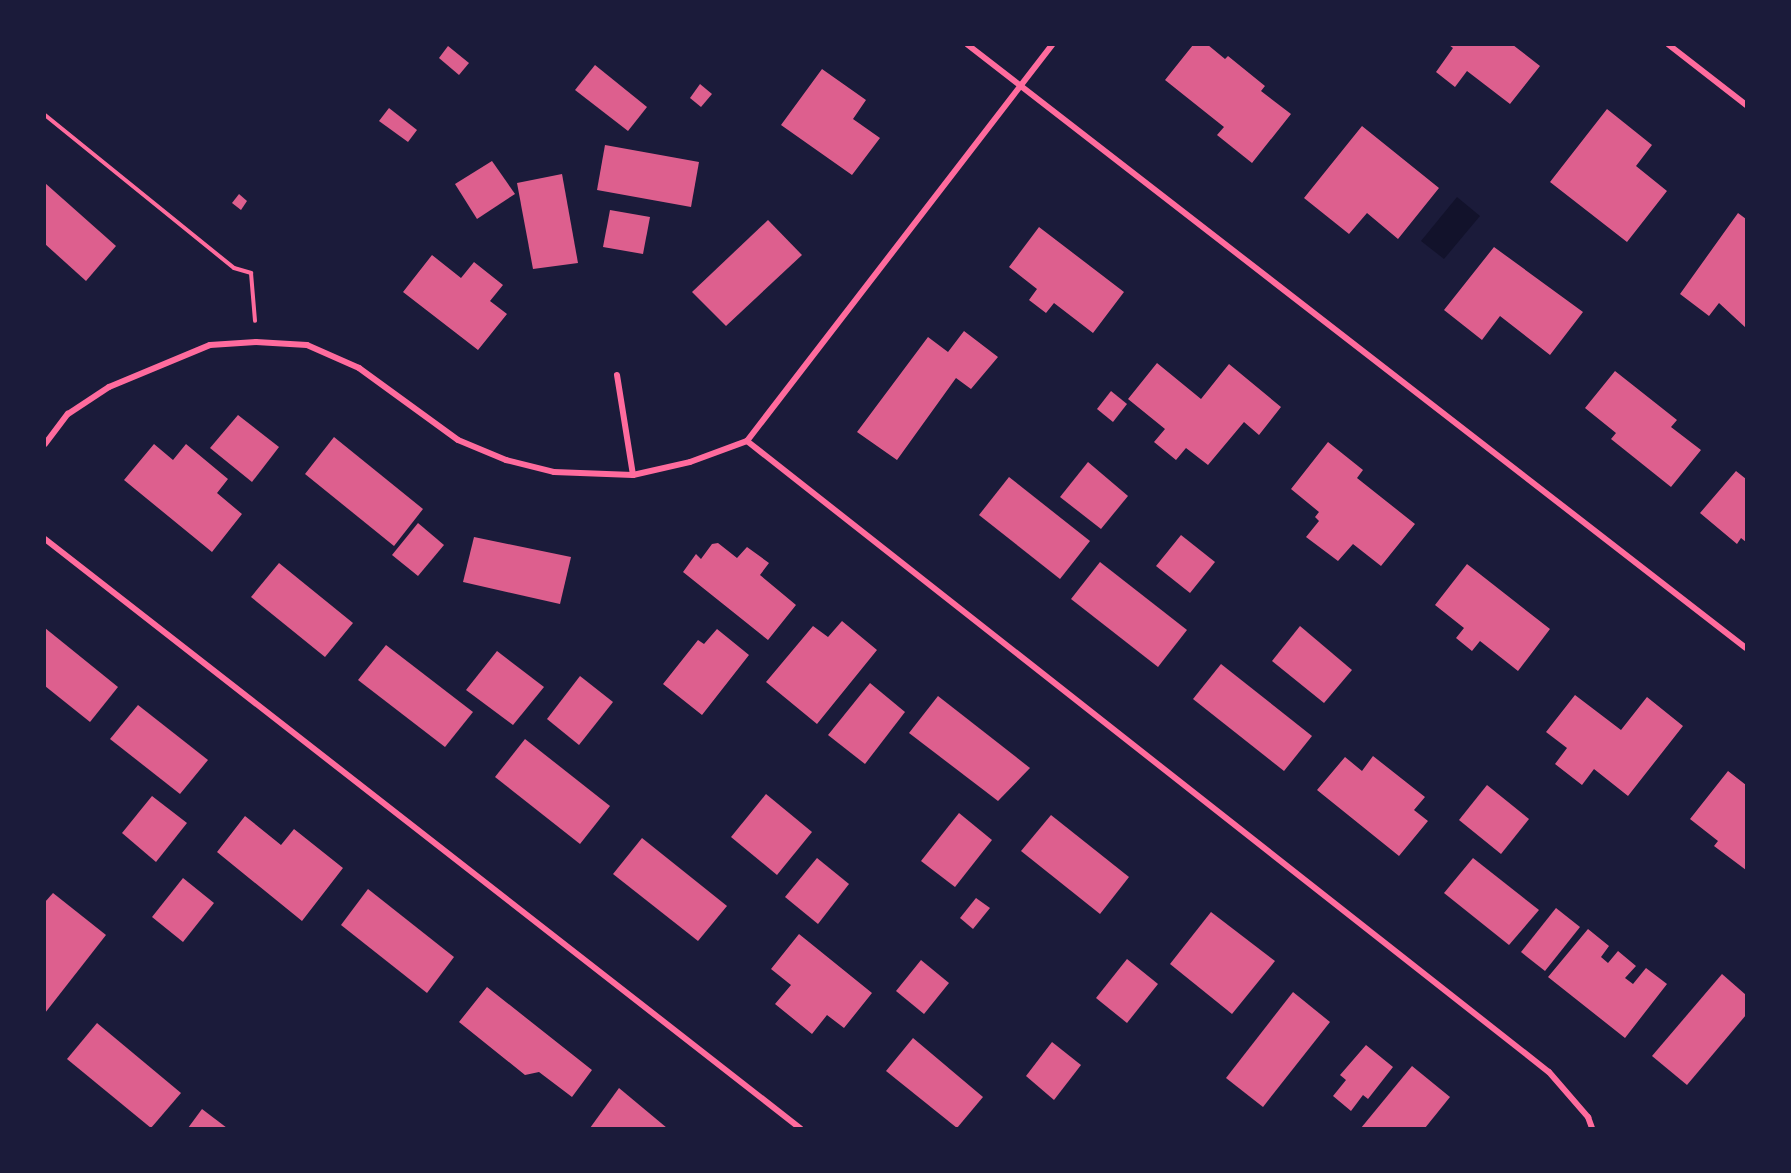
<!DOCTYPE html>
<html>
<head>
<meta charset="utf-8">
<style>
  body { margin:0 }
  #map { position:relative; width:1791px; height:1173px; overflow:hidden; background:#1b1b3a; font-family:Helvetica,sans-serif }
  div>[style] { position:absolute }
  [style*='--x'] { left:calc(var(--x)*1px); top:calc(var(--y)*1px); width:calc(var(--w)*1px); rotate:calc(var(--a)*1deg) }
  .water>* { inset:0; background:#12122b }
  .building>* { inset:0; background:#dd5f8e }
  .path>* { height:4px; margin:-2px; padding:0 2px; transform-origin:2px; border-radius:2px; background:#ff6b9d }
  .minor>* { height:6px; margin:-3px; padding:0 3px; transform-origin:3px; border-radius:3px; background:#ff6b9d }
  span { translate:-50% -50%; white-space:nowrap; text-align:center; line-height:1.15; -webkit-text-stroke:6px #1b1b3a; paint-order:stroke }
  .frame { position:absolute; inset:0; border:46px solid #1b1b3a; pointer-events:none }
</style>
</head>
<body>
<div id="map">
  <div class="water">
    <i style="clip-path:polygon(1457px 197px,1480px 216px,1444px 259px,1421px 241px)"></i>
  </div>
  <div class="building">
    <i style="clip-path:polygon(1193px 45px,1208px 45px,1225px 59px,1228px 56px,1265px 86px,1261px 91px,1291px 114px,1252px 163px,1217px 135px,1224px 127px,1165px 80px)"></i>
    <i style="clip-path:polygon(1449px 45px,1513px 45px,1540px 66px,1510px 104px,1467px 71px,1455px 87px,1436px 72px,1453px 48px)"></i>
    <i style="clip-path:polygon(448px 46px,469px 63px,459px 75px,439px 58px)"></i>
    <i style="clip-path:polygon(595px 65px,647px 107px,628px 131px,575px 90px)"></i>
    <i style="clip-path:polygon(822px 69px,866px 100px,853px 119px,880px 138px,852px 175px,781px 125px)"></i>
    <i style="clip-path:polygon(700px 84px,712px 94px,701px 107px,690px 98px)"></i>
    <i style="clip-path:polygon(389px 108px,417px 130px,408px 142px,379px 121px)"></i>
    <i style="clip-path:polygon(1607px 109px,1652px 145px,1636px 166px,1667px 191px,1627px 242px,1550px 182px)"></i>
    <i style="clip-path:polygon(1362px 126px,1439px 188px,1398px 239px,1367px 213px,1349px 234px,1304px 198px)"></i>
    <i style="clip-path:polygon(605px 145px,699px 162px,691px 207px,597px 190px)"></i>
    <i style="clip-path:polygon(492px 161px,515px 194px,477px 219px,455px 184px)"></i>
    <i style="clip-path:polygon(562px 174px,578px 263px,533px 269px,517px 183px)"></i>
    <i style="clip-path:polygon(45px 183px,116px 246px,86px 281px,45px 244px)"></i>
    <i style="clip-path:polygon(239px 194px,247px 201px,241px 210px,232px 203px)"></i>
    <i style="clip-path:polygon(610px 210px,650px 217px,643px 254px,603px 247px)"></i>
    <i style="clip-path:polygon(1738px 213px,1746px 219px,1746px 328px,1719px 303px,1709px 316px,1680px 294px)"></i>
    <i style="clip-path:polygon(768px 220px,802px 255px,726px 326px,692px 292px)"></i>
    <i style="clip-path:polygon(1039px 227px,1124px 292px,1093px 333px,1054px 303px,1046px 313px,1029px 300px,1037px 289px,1009px 267px)"></i>
    <i style="clip-path:polygon(1494px 247px,1583px 312px,1550px 355px,1500px 316px,1482px 340px,1444px 310px)"></i>
    <i style="clip-path:polygon(432px 255px,461px 278px,474px 262px,503px 285px,490px 301px,507px 314px,478px 350px,403px 292px)"></i>
    <i style="clip-path:polygon(964px 331px,998px 357px,971px 389px,956px 378px,897px 460px,857px 432px,928px 337px,948px 352px)"></i>
    <i style="clip-path:polygon(1157px 363px,1201px 399px,1229px 364px,1281px 407px,1259px 435px,1244px 422px,1208px 465px,1186px 448px,1176px 460px,1154px 442px,1165px 429px,1128px 399px)"></i>
    <i style="clip-path:polygon(1615px 371px,1677px 420px,1671px 427px,1701px 450px,1671px 487px,1611px 439px,1616px 433px,1585px 408px)"></i>
    <i style="clip-path:polygon(1111px 391px,1127px 404px,1113px 422px,1097px 409px)"></i>
    <i style="clip-path:polygon(238px 415px,279px 447px,252px 482px,210px 448px)"></i>
    <i style="clip-path:polygon(334px 437px,423px 509px,394px 546px,305px 474px)"></i>
    <i style="clip-path:polygon(1328px 442px,1363px 470px,1357px 478px,1415px 524px,1381px 566px,1353px 544px,1338px 561px,1306px 537px,1319px 521px,1315px 517px,1319px 512px,1291px 489px)"></i>
    <i style="clip-path:polygon(154px 444px,173px 460px,186px 444px,228px 479px,217px 493px,242px 514px,212px 552px,124px 480px)"></i>
    <i style="clip-path:polygon(1088px 462px,1128px 496px,1101px 529px,1060px 497px)"></i>
    <i style="clip-path:polygon(1736px 471px,1746px 479px,1746px 542px,1741px 538px,1737px 544px,1700px 513px)"></i>
    <i style="clip-path:polygon(1009px 477px,1090px 541px,1060px 579px,979px 515px)"></i>
    <i style="clip-path:polygon(418px 523px,444px 545px,418px 576px,392px 555px)"></i>
    <i style="clip-path:polygon(1181px 535px,1215px 562px,1190px 593px,1156px 566px)"></i>
    <i style="clip-path:polygon(474px 537px,571px 557px,560px 604px,463px 582px)"></i>
    <i style="clip-path:polygon(718px 543px,737px 558px,747px 547px,769px 563px,760px 575px,796px 605px,768px 640px,683px 572px,696px 554px,701px 559px,712px 544px)"></i>
    <i style="clip-path:polygon(1100px 562px,1187px 630px,1158px 667px,1071px 599px)"></i>
    <i style="clip-path:polygon(279px 563px,353px 623px,325px 657px,251px 597px)"></i>
    <i style="clip-path:polygon(1467px 564px,1550px 629px,1518px 671px,1480px 641px,1472px 651px,1456px 638px,1464px 628px,1435px 605px)"></i>
    <i style="clip-path:polygon(842px 621px,877px 650px,817px 724px,766px 682px,813px 626px,828px 637px)"></i>
    <i style="clip-path:polygon(1300px 626px,1352px 670px,1324px 703px,1272px 661px)"></i>
    <i style="clip-path:polygon(45px 628px,118px 687px,90px 722px,45px 686px)"></i>
    <i style="clip-path:polygon(717px 629px,749px 655px,702px 715px,663px 684px,698px 640px,704px 644px)"></i>
    <i style="clip-path:polygon(386px 645px,473px 712px,445px 747px,358px 680px)"></i>
    <i style="clip-path:polygon(497px 651px,544px 687px,513px 725px,466px 690px)"></i>
    <i style="clip-path:polygon(1221px 664px,1312px 736px,1284px 771px,1193px 699px)"></i>
    <i style="clip-path:polygon(580px 676px,613px 702px,579px 745px,547px 719px)"></i>
    <i style="clip-path:polygon(870px 683px,905px 712px,865px 764px,828px 735px)"></i>
    <i style="clip-path:polygon(1575px 695px,1621px 730px,1647px 697px,1683px 726px,1628px 796px,1594px 769px,1582px 785px,1555px 764px,1567px 748px,1546px 732px)"></i>
    <i style="clip-path:polygon(938px 696px,1030px 768px,998px 801px,909px 733px)"></i>
    <i style="clip-path:polygon(138px 705px,208px 760px,180px 794px,110px 739px)"></i>
    <i style="clip-path:polygon(525px 739px,610px 806px,580px 844px,495px 777px)"></i>
    <i style="clip-path:polygon(1373px 756px,1425px 797px,1414px 810px,1428px 821px,1399px 856px,1317px 790px,1345px 757px,1362px 771px)"></i>
    <i style="clip-path:polygon(1728px 771px,1746px 785px,1746px 870px,1714px 846px,1718px 841px,1690px 819px)"></i>
    <i style="clip-path:polygon(1487px 785px,1529px 819px,1501px 854px,1459px 820px)"></i>
    <i style="clip-path:polygon(766px 794px,812px 832px,777px 875px,731px 837px)"></i>
    <i style="clip-path:polygon(152px 796px,187px 823px,156px 862px,122px 833px)"></i>
    <i style="clip-path:polygon(959px 813px,992px 840px,955px 887px,921px 861px)"></i>
    <i style="clip-path:polygon(1051px 815px,1129px 877px,1100px 914px,1021px 851px)"></i>
    <i style="clip-path:polygon(245px 816px,281px 845px,294px 829px,343px 868px,302px 921px,217px 852px)"></i>
    <i style="clip-path:polygon(642px 838px,727px 906px,698px 941px,613px 874px)"></i>
    <i style="clip-path:polygon(817px 858px,849px 884px,818px 924px,785px 897px)"></i>
    <i style="clip-path:polygon(1473px 858px,1539px 910px,1509px 945px,1444px 893px)"></i>
    <i style="clip-path:polygon(183px 878px,214px 903px,183px 942px,152px 917px)"></i>
    <i style="clip-path:polygon(368px 889px,454px 957px,427px 993px,341px 925px)"></i>
    <i style="clip-path:polygon(53px 893px,106px 935px,45px 1013px,45px 902px)"></i>
    <i style="clip-path:polygon(976px 898px,990px 908px,973px 929px,960px 918px)"></i>
    <i style="clip-path:polygon(1556px 908px,1580px 927px,1545px 971px,1521px 952px)"></i>
    <i style="clip-path:polygon(1211px 912px,1275px 961px,1232px 1014px,1170px 964px)"></i>
    <i style="clip-path:polygon(1588px 929px,1609px 946px,1601px 957px,1608px 963px,1618px 951px,1636px 966px,1625px 978px,1633px 984px,1646px 968px,1667px 984px,1625px 1038px,1548px 977px)"></i>
    <i style="clip-path:polygon(799px 934px,872px 993px,844px 1028px,827px 1015px,812px 1034px,775px 1004px,791px 985px,771px 969px)"></i>
    <i style="clip-path:polygon(1127px 959px,1158px 984px,1127px 1023px,1096px 998px)"></i>
    <i style="clip-path:polygon(921px 960px,949px 983px,924px 1014px,896px 991px)"></i>
    <i style="clip-path:polygon(1722px 974px,1746px 995px,1746px 1015px,1687px 1085px,1652px 1056px)"></i>
    <i style="clip-path:polygon(487px 987px,592px 1070px,572px 1097px,539px 1072px,525px 1075px,459px 1022px)"></i>
    <i style="clip-path:polygon(1293px 992px,1330px 1022px,1263px 1107px,1226px 1078px)"></i>
    <i style="clip-path:polygon(97px 1023px,181px 1093px,151px 1128px,67px 1059px)"></i>
    <i style="clip-path:polygon(913px 1038px,983px 1097px,957px 1128px,886px 1071px)"></i>
    <i style="clip-path:polygon(1052px 1042px,1081px 1065px,1054px 1100px,1026px 1076px)"></i>
    <i style="clip-path:polygon(1366px 1045px,1393px 1067px,1368px 1099px,1363px 1095px,1351px 1111px,1333px 1096px,1346px 1080px,1340px 1075px)"></i>
    <i style="clip-path:polygon(1412px 1066px,1450px 1097px,1425px 1128px,1361px 1128px)"></i>
    <i style="clip-path:polygon(619px 1088px,667px 1128px,590px 1128px)"></i>
    <i style="clip-path:polygon(202px 1109px,227px 1128px,188px 1128px)"></i>
  </div>
  <div class="path">
    <i style="--x:45;--y:115;--w:243;--a:39"></i>
    <i style="--x:234;--y:268;--w:18;--a:16"></i>
    <i style="--x:251;--y:273;--w:48;--a:85.2"></i>
  </div>
  <div class="minor">
    <i style="--x:968;--y:45;--w:984;--a:37.78"></i>
    <i style="--x:1669;--y:45;--w:98;--a:37.9"></i>
    <i style="--x:617;--y:375;--w:101;--a:80.9"></i>
    <i style="--x:747;--y:441;--w:500;--a:-52.4"></i>
    <i style="--x:45;--y:444;--w:38;--a:-53"></i>
    <i style="--x:68;--y:414;--w:49;--a:-33.4"></i>
    <i style="--x:109;--y:387;--w:109;--a:-22.6"></i>
    <i style="--x:210;--y:345;--w:46;--a:-3.7"></i>
    <i style="--x:256;--y:342;--w:51;--a:3.4"></i>
    <i style="--x:307;--y:345;--w:57;--a:23.9"></i>
    <i style="--x:359;--y:368;--w:122;--a:36"></i>
    <i style="--x:458;--y:440;--w:52;--a:22.6"></i>
    <i style="--x:506;--y:460;--w:49;--a:14"></i>
    <i style="--x:554;--y:472;--w:79;--a:2.2"></i>
    <i style="--x:633;--y:475;--w:58;--a:-12.8"></i>
    <i style="--x:690;--y:462;--w:61;--a:-20.2"></i>
    <i style="--x:747;--y:441;--w:1020;--a:38.2"></i>
    <i style="--x:1549;--y:1072;--w:60;--a:49.1"></i>
    <i style="--x:1588;--y:1117;--w:12;--a:70"></i>
    <i style="--x:45;--y:539;--w:958;--a:37.96"></i>
  </div>
  <div class="frame"></div>
</div>
</body>
</html>
